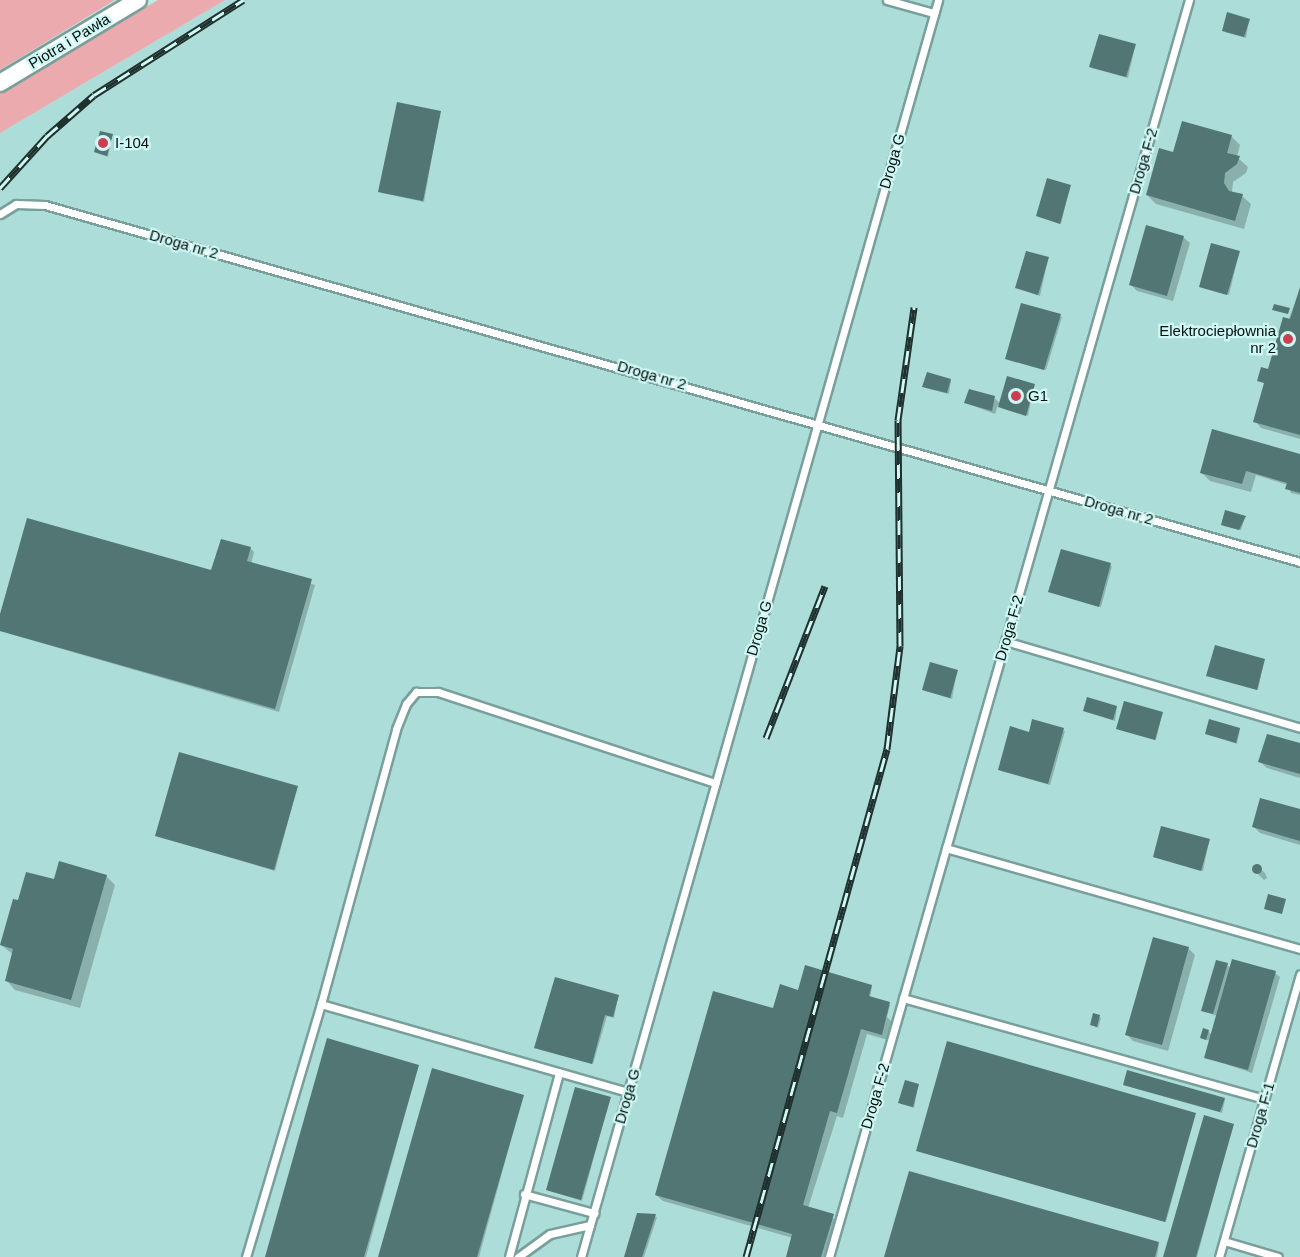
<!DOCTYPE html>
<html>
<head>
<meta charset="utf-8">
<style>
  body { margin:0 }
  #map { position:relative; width:1300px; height:1257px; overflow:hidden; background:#c2eae5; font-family:Arial,sans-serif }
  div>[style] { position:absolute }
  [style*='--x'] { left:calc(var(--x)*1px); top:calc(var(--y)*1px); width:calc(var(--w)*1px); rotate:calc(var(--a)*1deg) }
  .built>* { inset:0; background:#adddd8 }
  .green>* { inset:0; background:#ebaaad }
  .shadow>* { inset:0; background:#0003 }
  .building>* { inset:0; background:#527673 }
  .round { border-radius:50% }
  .roads { filter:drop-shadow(2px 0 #799f9b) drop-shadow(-2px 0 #799f9b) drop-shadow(0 2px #799f9b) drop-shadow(0 -2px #799f9b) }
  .service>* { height:7px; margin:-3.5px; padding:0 3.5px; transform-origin:3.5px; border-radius:3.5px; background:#fff }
  .tertiary>* { height:16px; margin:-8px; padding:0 8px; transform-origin:8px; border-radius:8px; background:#fff }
  .rail>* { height:7px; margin-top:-3.5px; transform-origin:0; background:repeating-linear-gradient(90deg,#cff7f3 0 14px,#1f312e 0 28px); box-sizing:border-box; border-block:2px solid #1f312e }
  .dots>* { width:16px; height:16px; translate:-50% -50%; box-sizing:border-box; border:3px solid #cff7f3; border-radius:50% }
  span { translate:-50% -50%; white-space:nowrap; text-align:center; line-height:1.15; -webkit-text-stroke:4.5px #cff7f3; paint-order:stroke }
  .street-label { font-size:15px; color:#041210 }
  .poi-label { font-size:15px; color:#041210 }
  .left { translate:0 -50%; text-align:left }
  .right { translate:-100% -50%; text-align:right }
</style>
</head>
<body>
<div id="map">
  <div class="built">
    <i style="clip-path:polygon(225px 0,1300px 0,1300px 1257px,0 1257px,0 133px)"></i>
  </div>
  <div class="green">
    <i style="clip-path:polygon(0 0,115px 0,0 70px)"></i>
    <i style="clip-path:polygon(158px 0,225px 0,0 133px,0 92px)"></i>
  </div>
  <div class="shadow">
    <i style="clip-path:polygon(1249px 20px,1246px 38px,1225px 32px)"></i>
    <i style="clip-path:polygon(1135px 46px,1128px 78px,1092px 68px)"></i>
    <i style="clip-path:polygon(440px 112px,424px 202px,382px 193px,380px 192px)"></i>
    <i style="clip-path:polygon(112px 135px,108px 157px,97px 153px,96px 152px)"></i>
    <i style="clip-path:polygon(1231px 136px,1240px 145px,1237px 157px,1248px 167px,1246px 173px,1233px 182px,1232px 193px,1242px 196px,1251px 204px,1244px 229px,1156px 204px,1147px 195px)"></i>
    <i style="clip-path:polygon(1070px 186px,1061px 224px,1037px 216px)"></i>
    <i style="clip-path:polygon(1183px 237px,1190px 243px,1173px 301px,1137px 291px,1131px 285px)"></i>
    <i style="clip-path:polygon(1239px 253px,1229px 295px,1200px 286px)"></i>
    <i style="clip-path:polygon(1048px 259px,1040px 296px,1017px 288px)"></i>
    <i style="clip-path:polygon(1300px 290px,1300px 439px,1261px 428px,1255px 421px,1265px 384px,1259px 380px,1268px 372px)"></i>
    <i style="clip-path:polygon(1022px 305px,1062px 317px,1046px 370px,1008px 360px)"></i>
    <i style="clip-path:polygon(951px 380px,949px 394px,926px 388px)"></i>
    <i style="clip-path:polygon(1034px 386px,1028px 416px,998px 405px,995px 414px,966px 403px,994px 398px,1000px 403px)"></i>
    <i style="clip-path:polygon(1300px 456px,1300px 495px,1291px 493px,1288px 485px,1256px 475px,1251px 492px,1210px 481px,1201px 472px)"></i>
    <i style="clip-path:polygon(1245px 517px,1241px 530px,1224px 526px)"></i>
    <i style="clip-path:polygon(250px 548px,254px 552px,251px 564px,315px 585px,279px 712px,0 631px,0 619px,213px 572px)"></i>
    <i style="clip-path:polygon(1062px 551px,1112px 566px,1101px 607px,1050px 592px)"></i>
    <i style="clip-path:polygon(1264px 660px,1258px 690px,1208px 675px)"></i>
    <i style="clip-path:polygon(957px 671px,952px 699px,926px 691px)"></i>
    <i style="clip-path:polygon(1117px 707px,1115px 721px,1084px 711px)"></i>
    <i style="clip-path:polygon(1162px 714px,1156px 740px,1120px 730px)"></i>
    <i style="clip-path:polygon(1033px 720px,1065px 731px,1050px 785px,1001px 771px,1030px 734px)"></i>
    <i style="clip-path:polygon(1240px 729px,1237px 744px,1207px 734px)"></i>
    <i style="clip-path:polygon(1300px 745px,1300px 778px,1267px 768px,1260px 762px)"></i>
    <i style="clip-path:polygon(297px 787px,275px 871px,157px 836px)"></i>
    <i style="clip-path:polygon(1300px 811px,1300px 845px,1260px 833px,1254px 827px)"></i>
    <i style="clip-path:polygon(1209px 841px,1203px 871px,1154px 857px)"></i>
    <i style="clip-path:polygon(1258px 867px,1265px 873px,1267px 878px,1264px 880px,1257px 873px,1255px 869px)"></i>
    <i style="clip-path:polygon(106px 876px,115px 885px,80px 1008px,15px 990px,7px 981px,14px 955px,1px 945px,19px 902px,55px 881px)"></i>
    <i style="clip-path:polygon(1154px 939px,1189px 949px,1195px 955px,1168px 1051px,1133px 1041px,1127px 1035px)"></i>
    <i style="clip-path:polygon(1227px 965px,1231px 968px,1275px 973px,1280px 977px,1252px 1073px,1205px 1057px,1210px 1041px,1201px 1038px,1208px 1031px,1212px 1035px,1217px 1016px,1203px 1011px)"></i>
    <i style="clip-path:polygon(872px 986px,870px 998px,890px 1005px,887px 1017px,893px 1023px,888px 1040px,867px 1034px,843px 1118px,837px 1116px,808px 1208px,837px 1220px,826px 1257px,788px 1257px,793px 1238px,663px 1201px,656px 1195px,774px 1010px,799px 991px)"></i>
    <i style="clip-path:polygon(618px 997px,614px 1018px,607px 1016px,593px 1064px,538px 1049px)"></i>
    <i style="clip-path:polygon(1094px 1015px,1101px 1018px,1098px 1028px,1092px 1025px)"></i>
    <i style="clip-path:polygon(418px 1066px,366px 1257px,267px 1257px)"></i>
    <i style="clip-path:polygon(918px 1086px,914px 1108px,901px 1104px,900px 1103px)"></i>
    <i style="clip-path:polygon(1127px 1086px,1224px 1099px,1225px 1100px,1222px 1113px)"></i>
    <i style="clip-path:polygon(523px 1096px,479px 1257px,380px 1257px)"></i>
    <i style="clip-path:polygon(610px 1098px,582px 1201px,549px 1191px,547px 1190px)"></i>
    <i style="clip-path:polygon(1195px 1114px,1166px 1222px,917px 1150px)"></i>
    <i style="clip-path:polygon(1233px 1125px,1197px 1257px,1165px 1257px)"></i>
    <i style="clip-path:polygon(638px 1215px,657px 1217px,644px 1257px,626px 1257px)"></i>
    <i style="clip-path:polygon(1159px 1244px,1157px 1257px,886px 1257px)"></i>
  </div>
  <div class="building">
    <i style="clip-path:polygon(1227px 12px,1250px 19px,1244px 37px,1222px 31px)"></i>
    <i style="clip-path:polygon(1099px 34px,1136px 44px,1126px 77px,1089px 67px)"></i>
    <i style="clip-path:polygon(397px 102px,441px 111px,423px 201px,378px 192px)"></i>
    <i style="clip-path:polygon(1182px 121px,1232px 135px,1227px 153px,1240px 156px,1237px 164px,1225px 173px,1224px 183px,1229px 191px,1243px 194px,1235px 221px,1146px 195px,1159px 148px,1173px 152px)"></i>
    <i style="clip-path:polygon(100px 131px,113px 134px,107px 156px,94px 152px)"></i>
    <i style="clip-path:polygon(1047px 178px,1071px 185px,1060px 224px,1036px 216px)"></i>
    <i style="clip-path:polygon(1146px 225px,1184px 236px,1167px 296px,1129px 285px)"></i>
    <i style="clip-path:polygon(1211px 243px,1240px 251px,1227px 295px,1199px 287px)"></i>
    <i style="clip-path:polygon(1026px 251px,1049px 257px,1038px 295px,1015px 288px)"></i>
    <i style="clip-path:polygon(1300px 287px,1300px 435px,1253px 422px,1264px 383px,1257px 381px,1261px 367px,1268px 369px,1283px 317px,1290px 319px)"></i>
    <i style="clip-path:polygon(1021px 303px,1061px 314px,1044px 370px,1005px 359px)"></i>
    <i style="clip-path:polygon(1274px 304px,1290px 308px,1288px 314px,1272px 310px)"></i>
    <i style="clip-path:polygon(927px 372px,951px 379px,947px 393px,922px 387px)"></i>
    <i style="clip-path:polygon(1007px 376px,1035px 384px,1026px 416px,998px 407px)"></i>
    <i style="clip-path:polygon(969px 389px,995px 396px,992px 411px,964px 403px)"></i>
    <i style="clip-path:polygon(1212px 429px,1300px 454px,1300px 493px,1285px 489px,1287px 483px,1246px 471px,1242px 484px,1200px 473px)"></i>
    <i style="clip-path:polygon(1225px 510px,1246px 516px,1239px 530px,1221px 525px)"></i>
    <i style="clip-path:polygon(27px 518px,211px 570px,221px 539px,251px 547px,247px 561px,312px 579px,275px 709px,0 631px,0 614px)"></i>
    <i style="clip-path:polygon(1061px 549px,1111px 563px,1099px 607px,1048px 592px)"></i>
    <i style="clip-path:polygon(1215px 645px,1265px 659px,1257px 690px,1206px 676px)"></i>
    <i style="clip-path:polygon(930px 662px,958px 670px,950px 698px,922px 690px)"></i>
    <i style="clip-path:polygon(1087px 697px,1117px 706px,1113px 720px,1083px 711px)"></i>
    <i style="clip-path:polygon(1124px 701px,1163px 712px,1155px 740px,1116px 729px)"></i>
    <i style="clip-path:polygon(1032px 719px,1064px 728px,1048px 784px,998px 770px,1010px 726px,1029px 732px)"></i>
    <i style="clip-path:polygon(1209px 719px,1240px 728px,1236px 743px,1205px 734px)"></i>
    <i style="clip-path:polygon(1267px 734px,1300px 743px,1300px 774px,1258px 762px)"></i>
    <i style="clip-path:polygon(179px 752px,298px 786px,274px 870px,155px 836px)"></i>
    <i style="clip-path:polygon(1260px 798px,1300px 809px,1300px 841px,1252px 827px)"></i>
    <i style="clip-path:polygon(1161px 826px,1210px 839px,1201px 871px,1153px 857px)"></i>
    <i style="clip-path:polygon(59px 861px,107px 875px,71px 1000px,5px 981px,13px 949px,0 945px,13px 899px,18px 900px,26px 872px,54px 879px)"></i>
    <i class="round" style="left:1252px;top:864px;width:10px;height:10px"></i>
    <i style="clip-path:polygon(1268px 894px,1286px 899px,1282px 914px,1264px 909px)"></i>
    <i style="clip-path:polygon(1153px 937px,1189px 947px,1162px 1045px,1125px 1035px)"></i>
    <i style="clip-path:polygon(1232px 959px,1276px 971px,1248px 1070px,1204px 1058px)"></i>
    <i style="clip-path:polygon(1216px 960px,1228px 963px,1213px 1014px,1201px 1011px)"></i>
    <i style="clip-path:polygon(805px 965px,872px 985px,869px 996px,890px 1002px,882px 1035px,861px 1029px,837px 1113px,830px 1111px,803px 1205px,834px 1214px,821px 1257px,786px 1257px,792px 1234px,655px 1195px,713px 991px,773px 1008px,780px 984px,798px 990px)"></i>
    <i style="clip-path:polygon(555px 977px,619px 995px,613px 1017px,605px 1015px,592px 1064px,534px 1048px)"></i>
    <i style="clip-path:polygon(1093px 1013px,1100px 1015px,1097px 1027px,1090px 1025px)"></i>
    <i style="clip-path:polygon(1203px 1028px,1209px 1030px,1206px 1040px,1200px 1038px)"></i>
    <i style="clip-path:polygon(327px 1038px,419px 1065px,364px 1257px,265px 1257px)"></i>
    <i style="clip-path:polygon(947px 1041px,1196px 1113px,1165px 1222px,916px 1151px)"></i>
    <i style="clip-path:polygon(432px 1068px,524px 1095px,477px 1257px,378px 1257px)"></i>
    <i style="clip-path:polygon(1127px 1070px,1225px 1098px,1220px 1112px,1123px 1085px)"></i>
    <i style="clip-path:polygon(905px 1080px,919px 1084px,913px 1107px,898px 1103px)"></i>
    <i style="clip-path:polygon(575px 1087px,611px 1097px,581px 1200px,546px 1190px)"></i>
    <i style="clip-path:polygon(1204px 1115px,1234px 1124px,1196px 1257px,1163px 1257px)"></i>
    <i style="clip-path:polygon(909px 1171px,1159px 1242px,1155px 1257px,884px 1257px)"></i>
    <i style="clip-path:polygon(637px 1213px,656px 1214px,642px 1257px,624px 1257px)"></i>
  </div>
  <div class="roads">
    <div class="service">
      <i style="--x:887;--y:0;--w:49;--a:15.5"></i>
      <i style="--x:0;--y:214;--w:19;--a:-32"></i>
      <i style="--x:16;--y:204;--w:29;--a:2"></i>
      <i style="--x:45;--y:205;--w:1305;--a:15.88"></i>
      <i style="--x:1005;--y:641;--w:308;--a:16.4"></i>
      <i style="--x:946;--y:848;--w:368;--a:15.9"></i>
      <i style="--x:903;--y:998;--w:375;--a:15.6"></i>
      <i style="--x:321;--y:1004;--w:285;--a:-74.7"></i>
      <i style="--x:396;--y:729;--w:27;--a:-68"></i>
      <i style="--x:406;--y:704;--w:16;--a:-50"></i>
      <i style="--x:416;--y:692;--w:22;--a:0"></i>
      <i style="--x:438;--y:692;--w:292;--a:18.2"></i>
      <i style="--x:524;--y:1194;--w:73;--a:15.2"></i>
      <i style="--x:1224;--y:1241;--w:56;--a:16.5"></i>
      <i style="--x:246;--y:1257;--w:264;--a:-73.5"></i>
      <i style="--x:321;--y:1004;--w:319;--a:16"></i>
      <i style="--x:509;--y:1257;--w:191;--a:-74.8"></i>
      <i style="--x:518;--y:1257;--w:39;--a:-36"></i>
      <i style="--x:550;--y:1234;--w:41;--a:-12.7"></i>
      <i style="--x:581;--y:1257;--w:1307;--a:-74.14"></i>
      <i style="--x:829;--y:1257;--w:1308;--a:-74.02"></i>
      <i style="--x:1219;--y:1257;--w:294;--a:-74"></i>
    </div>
    <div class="tertiary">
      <i style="--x:0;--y:83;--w:161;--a:-31"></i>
    </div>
  </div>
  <div class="rail">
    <i style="--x:0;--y:188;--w:70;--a:-47.9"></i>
    <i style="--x:47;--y:136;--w:62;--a:-41.1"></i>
    <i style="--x:94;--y:95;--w:177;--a:-32.5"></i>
    <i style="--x:766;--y:738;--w:163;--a:-68.8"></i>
    <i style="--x:746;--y:1257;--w:527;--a:-74.49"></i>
    <i style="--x:887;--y:749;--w:104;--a:-82.8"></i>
    <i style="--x:900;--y:646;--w:226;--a:-90.5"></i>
    <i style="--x:898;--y:420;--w:114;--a:-81.9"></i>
  </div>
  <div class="dots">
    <i style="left:103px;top:143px;background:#ce3e53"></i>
    <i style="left:1288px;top:339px;background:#ce3e53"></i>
    <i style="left:1016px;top:396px;background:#ce3e53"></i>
  </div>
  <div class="street-label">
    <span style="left:69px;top:41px;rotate:-31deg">Piotra i Pawła</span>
    <span style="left:892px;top:161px;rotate:-74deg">Droga G</span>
    <span style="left:1143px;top:161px;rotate:-74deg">Droga F-2</span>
    <span style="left:184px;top:244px;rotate:16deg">Droga nr 2</span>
    <span style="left:652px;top:375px;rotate:16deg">Droga nr 2</span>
    <span style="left:1119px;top:510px;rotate:16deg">Droga nr 2</span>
    <span style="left:759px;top:628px;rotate:-74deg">Droga G</span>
    <span style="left:1009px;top:628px;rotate:-74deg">Droga F-2</span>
    <span style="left:627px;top:1096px;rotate:-74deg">Droga G</span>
    <span style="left:875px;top:1096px;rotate:-74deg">Droga F-2</span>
    <span style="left:1260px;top:1115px;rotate:-74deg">Droga F-1</span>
  </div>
  <div class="poi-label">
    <span class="left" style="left:115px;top:143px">I-104</span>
    <span class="right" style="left:1276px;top:339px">Elektrociepłownia<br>nr 2</span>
    <span class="left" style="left:1028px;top:396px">G1</span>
  </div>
</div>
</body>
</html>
